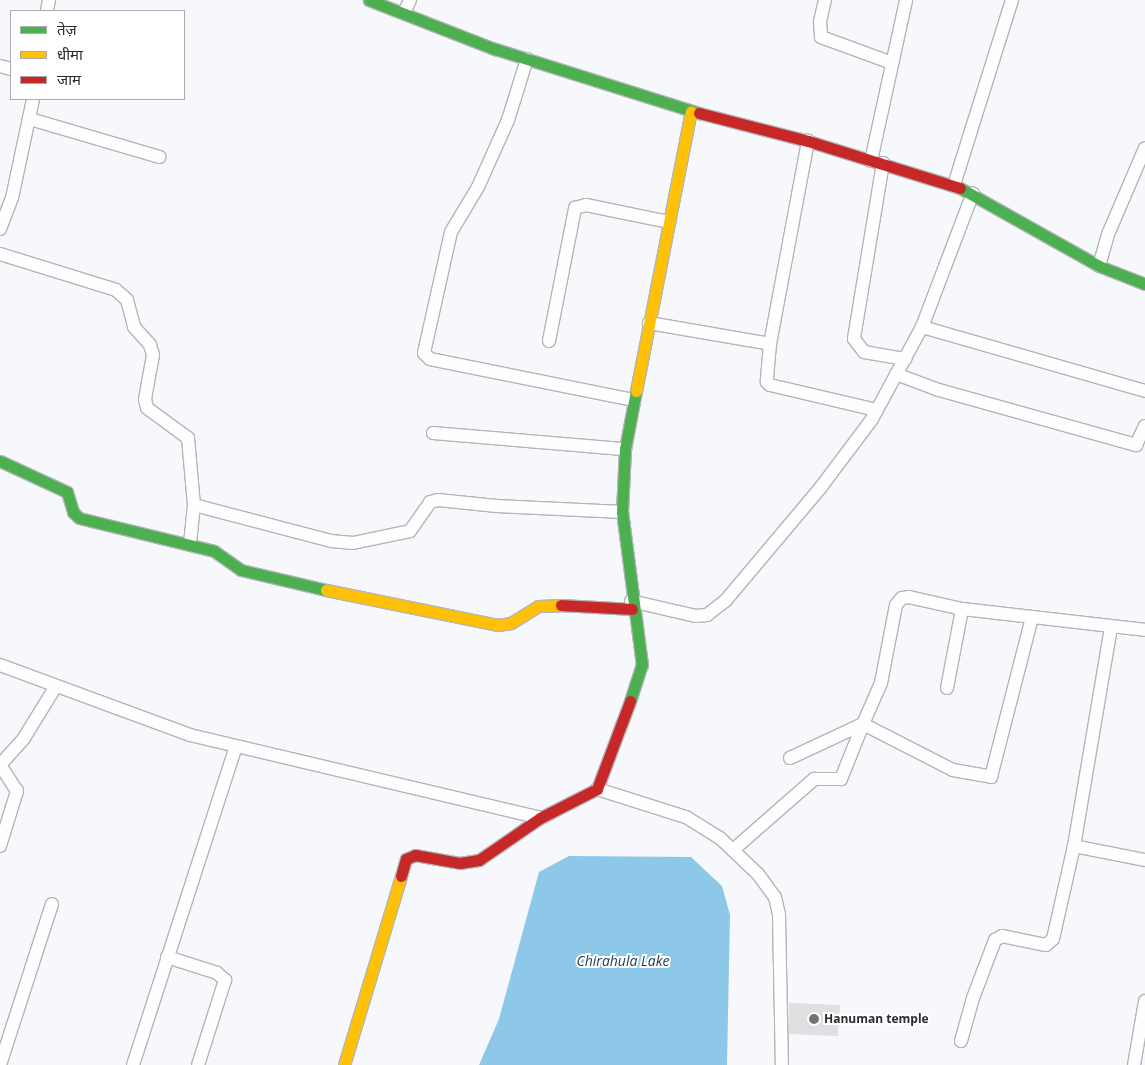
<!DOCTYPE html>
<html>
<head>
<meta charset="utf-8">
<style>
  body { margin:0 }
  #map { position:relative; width:1145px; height:1065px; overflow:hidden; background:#f6f8fc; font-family:"Open Sans","Noto Sans Devanagari",sans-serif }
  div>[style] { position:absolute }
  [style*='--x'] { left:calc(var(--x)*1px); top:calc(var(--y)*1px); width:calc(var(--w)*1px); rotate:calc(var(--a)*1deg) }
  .water>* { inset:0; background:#8dc8e8 }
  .building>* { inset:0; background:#e0dfe1 }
  .roads { filter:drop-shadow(1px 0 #b3b5b8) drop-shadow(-1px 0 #b3b5b8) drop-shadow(0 1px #b3b5b8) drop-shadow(0 -1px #b3b5b8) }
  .street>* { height:12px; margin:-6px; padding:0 6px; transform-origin:6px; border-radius:6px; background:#fefeff }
  .fast>* { height:11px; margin:-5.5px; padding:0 5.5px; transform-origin:5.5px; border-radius:5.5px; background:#4caf50 }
  .slow>* { height:11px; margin:-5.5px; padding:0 5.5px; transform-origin:5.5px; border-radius:5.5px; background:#ffc107 }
  .jam>* { height:11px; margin:-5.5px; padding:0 5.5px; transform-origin:5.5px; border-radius:5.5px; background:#c62828 }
  .dots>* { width:14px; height:14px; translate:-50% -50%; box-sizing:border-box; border:2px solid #fff; border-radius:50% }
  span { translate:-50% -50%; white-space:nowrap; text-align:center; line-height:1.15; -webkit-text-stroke:4px #fff; paint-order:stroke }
  .poi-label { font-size:12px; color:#2a2c30; font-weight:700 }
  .left { translate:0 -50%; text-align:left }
  .water-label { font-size:14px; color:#163b4d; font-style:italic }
  .legend { position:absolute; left:10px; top:10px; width:175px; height:90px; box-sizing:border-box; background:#fff; border:1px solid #aaabac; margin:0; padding:6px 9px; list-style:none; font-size:15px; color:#2a2c30 }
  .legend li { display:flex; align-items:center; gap:10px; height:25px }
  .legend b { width:25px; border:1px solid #aaabac }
</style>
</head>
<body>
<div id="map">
  <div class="water">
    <i style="clip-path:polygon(569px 856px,691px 857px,722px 886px,730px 915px,727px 1065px,479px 1065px,499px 1019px,539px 872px)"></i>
  </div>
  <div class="building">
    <i style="clip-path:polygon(789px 1003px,840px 1005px,838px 1036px,788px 1034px)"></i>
  </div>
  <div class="roads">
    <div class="street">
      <i style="--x:825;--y:0;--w:23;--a:103"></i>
      <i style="--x:820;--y:22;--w:15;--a:86"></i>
      <i style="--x:821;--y:37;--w:76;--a:20.1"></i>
      <i style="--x:47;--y:11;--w:11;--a:-80"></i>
      <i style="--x:404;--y:13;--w:14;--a:-65"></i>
      <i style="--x:527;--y:59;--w:64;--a:107.3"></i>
      <i style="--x:508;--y:120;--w:73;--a:114.1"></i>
      <i style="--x:478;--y:187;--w:52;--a:121"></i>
      <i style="--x:451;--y:232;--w:124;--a:102.6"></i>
      <i style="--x:424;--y:353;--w:8;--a:45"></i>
      <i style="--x:430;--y:359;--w:208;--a:11.4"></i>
      <i style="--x:0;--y:66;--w:11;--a:15"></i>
      <i style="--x:30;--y:119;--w:135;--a:16.3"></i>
      <i style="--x:871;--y:161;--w:165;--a:-77.7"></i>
      <i style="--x:883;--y:163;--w:178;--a:99.4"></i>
      <i style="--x:854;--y:339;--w:16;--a:52"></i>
      <i style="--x:864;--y:352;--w:42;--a:9.7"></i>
      <i style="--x:954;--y:185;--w:194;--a:-72.6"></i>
      <i style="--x:0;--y:229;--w:33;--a:-69"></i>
      <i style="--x:12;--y:198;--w:101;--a:-78"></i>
      <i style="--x:0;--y:254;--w:121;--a:17.2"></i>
      <i style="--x:116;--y:290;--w:15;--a:42"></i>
      <i style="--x:127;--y:300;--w:28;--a:75"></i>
      <i style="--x:134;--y:327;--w:24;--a:48"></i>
      <i style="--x:150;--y:345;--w:10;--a:73"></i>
      <i style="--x:153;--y:355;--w:45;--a:100.3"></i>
      <i style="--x:145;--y:399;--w:9;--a:77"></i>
      <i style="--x:147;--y:408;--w:51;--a:36.2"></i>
      <i style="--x:188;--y:438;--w:67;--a:84.9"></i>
      <i style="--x:194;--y:505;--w:39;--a:96"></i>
      <i style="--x:1099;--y:266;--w:35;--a:-74"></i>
      <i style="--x:1109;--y:232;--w:91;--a:-66.8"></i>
      <i style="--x:649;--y:323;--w:123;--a:9.8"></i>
      <i style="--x:770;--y:344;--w:207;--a:-79.4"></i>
      <i style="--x:922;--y:327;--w:232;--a:16"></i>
      <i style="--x:549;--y:341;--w:136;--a:-78.9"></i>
      <i style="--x:575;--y:208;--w:11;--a:-15"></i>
      <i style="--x:586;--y:205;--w:85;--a:11.6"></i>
      <i style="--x:770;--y:344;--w:38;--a:95"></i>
      <i style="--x:767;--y:382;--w:4;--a:45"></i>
      <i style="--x:770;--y:385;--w:110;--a:13.2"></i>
      <i style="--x:896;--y:374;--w:46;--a:20.4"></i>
      <i style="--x:939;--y:390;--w:205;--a:15.6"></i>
      <i style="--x:1136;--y:445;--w:21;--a:-65"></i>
      <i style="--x:433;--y:433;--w:193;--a:4.8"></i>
      <i style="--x:194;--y:505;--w:142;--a:14.7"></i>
      <i style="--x:331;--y:541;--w:22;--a:5"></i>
      <i style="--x:353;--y:543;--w:58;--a:-11.9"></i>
      <i style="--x:410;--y:531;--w:35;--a:-55"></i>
      <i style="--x:430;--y:502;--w:8;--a:-14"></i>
      <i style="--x:438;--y:500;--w:59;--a:5.8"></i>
      <i style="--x:497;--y:506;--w:125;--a:2.7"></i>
      <i style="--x:631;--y:601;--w:67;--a:13"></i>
      <i style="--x:696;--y:616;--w:11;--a:-5"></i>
      <i style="--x:707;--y:615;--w:24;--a:-38"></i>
      <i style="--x:726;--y:600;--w:148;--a:-49.9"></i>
      <i style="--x:821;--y:487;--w:85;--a:-53.1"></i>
      <i style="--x:872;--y:419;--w:105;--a:-61.5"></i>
      <i style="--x:922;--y:327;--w:143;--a:-69.2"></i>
      <i style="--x:962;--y:609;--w:54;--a:-167.2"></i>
      <i style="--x:909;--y:597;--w:7;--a:172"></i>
      <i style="--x:902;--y:598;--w:9;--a:131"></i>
      <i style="--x:896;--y:605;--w:79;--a:100.9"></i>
      <i style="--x:881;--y:683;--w:45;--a:113.7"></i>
      <i style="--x:863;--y:724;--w:101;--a:27.1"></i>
      <i style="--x:953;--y:770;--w:39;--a:10"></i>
      <i style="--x:991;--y:777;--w:165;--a:-75.6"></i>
      <i style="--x:0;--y:665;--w:202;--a:20.2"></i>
      <i style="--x:190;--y:735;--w:360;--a:13.3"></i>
      <i style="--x:947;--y:688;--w:80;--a:-79.2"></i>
      <i style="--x:962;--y:609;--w:184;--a:6.5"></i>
      <i style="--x:790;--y:758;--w:81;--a:-25"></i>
      <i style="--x:597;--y:789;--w:93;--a:17.5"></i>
      <i style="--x:686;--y:817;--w:40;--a:32"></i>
      <i style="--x:720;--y:838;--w:52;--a:43.5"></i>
      <i style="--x:758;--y:874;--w:29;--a:54"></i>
      <i style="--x:775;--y:897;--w:18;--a:77"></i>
      <i style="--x:779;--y:915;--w:150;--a:88.9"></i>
      <i style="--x:0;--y:846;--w:58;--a:-72.8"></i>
      <i style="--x:17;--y:791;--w:31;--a:-123"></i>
      <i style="--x:0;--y:765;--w:36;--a:-48"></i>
      <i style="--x:24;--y:738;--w:61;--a:-58.4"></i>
      <i style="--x:1074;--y:846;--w:222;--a:-80.4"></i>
      <i style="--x:733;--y:850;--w:108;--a:-41.2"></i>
      <i style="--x:814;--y:779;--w:27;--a:0"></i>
      <i style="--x:841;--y:779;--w:59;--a:-68.2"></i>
      <i style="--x:167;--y:957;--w:52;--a:17.7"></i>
      <i style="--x:217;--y:973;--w:11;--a:41"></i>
      <i style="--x:225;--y:980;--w:89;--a:107.6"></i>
      <i style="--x:961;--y:1041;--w:45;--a:-74.4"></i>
      <i style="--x:973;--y:998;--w:62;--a:-69.2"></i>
      <i style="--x:995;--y:940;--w:8;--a:-30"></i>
      <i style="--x:1002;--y:936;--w:45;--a:11.6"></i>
      <i style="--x:1046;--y:945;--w:9;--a:-41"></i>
      <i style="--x:1053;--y:939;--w:95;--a:-77.3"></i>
      <i style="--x:1074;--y:846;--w:72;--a:11.2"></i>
      <i style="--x:0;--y:1065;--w:169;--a:-72.1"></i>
      <i style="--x:133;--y:1065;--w:335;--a:-72.1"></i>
      <i style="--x:1134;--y:1065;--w:65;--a:-80.2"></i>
    </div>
    <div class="fast">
      <i style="--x:369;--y:0;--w:135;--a:21.3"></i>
      <i style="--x:495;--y:49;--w:214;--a:17.4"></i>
      <i style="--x:960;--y:188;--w:159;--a:29.3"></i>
      <i style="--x:1099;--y:266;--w:49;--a:21.4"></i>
      <i style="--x:0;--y:461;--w:74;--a:24.8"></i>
      <i style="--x:67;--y:492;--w:21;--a:73"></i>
      <i style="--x:73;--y:512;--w:8;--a:45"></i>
      <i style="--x:79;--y:518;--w:139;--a:13.7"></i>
      <i style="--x:214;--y:551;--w:33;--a:35"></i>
      <i style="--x:241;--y:570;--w:87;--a:13.2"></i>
      <i style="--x:630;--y:701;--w:38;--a:-72"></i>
      <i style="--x:642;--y:665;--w:154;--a:-97.4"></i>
      <i style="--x:622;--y:512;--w:63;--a:-87.3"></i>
      <i style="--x:625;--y:449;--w:59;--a:-79.3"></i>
    </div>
    <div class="slow">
      <i style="--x:636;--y:391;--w:285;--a:-78.9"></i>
      <i style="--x:326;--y:590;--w:176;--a:11.5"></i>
      <i style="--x:498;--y:625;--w:13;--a:-9"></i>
      <i style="--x:511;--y:623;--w:32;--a:-32"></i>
      <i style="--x:538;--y:606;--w:23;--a:-2"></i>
      <i style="--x:344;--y:1065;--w:197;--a:-73.2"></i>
    </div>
    <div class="jam">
      <i style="--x:699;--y:113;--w:113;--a:14.4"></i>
      <i style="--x:808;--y:141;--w:159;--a:17.2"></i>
      <i style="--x:561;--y:605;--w:71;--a:3.2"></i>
      <i style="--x:401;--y:876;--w:18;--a:-74"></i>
      <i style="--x:406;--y:859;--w:10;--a:-24"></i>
      <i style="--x:415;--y:855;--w:46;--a:10.1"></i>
      <i style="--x:460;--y:863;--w:19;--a:-9"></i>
      <i style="--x:479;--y:860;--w:74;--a:-34.5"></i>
      <i style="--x:540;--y:818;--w:64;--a:-27"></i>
      <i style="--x:597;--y:789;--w:94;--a:-69.4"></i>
    </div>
  </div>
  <div class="dots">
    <i style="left:814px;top:1019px;background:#717377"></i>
  </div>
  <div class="poi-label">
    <span class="left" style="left:824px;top:1019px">Hanuman temple</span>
  </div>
  <div class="water-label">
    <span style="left:623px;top:961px">Chirahula Lake</span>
  </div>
  <ul class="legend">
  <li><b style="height:6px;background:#4caf50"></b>तेज़</li>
  <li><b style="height:6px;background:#ffc107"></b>धीमा</li>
  <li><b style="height:6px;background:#c62828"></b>जाम</li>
  </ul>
</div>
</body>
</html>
